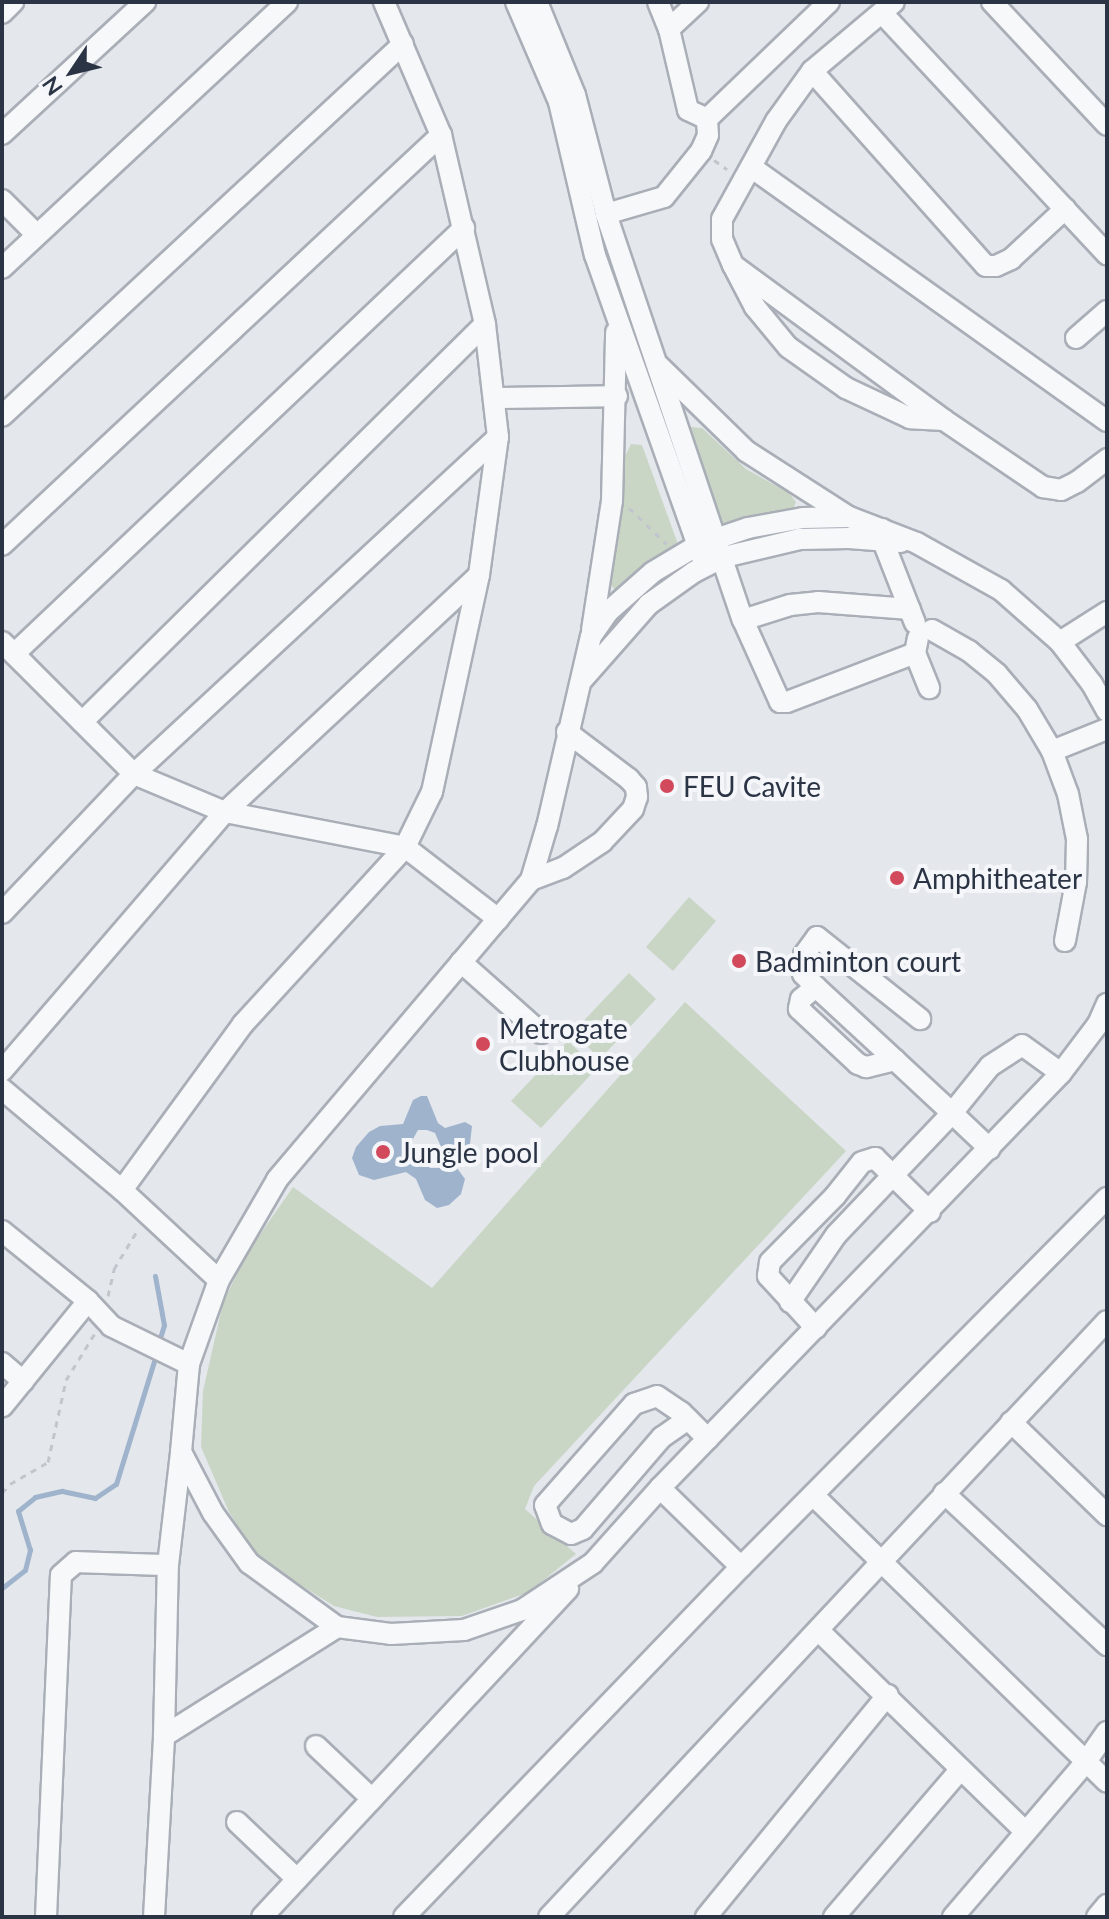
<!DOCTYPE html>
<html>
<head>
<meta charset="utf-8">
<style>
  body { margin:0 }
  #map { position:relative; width:1109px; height:1919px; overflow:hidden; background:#e4e7ec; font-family:Lato,sans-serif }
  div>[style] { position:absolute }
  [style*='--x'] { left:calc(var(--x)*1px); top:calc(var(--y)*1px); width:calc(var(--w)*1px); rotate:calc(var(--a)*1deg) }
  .green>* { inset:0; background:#c9d6c5 }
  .water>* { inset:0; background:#9fb4cc }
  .stream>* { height:5px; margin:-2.5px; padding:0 2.5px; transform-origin:2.5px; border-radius:2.5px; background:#9fb4cc }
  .path>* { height:3px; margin-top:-1.5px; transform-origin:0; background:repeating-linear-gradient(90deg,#c2c5cb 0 6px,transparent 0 12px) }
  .roads { filter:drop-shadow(2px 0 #a9aeb7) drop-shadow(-2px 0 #a9aeb7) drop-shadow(0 2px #a9aeb7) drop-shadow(0 -2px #a9aeb7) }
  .minor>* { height:20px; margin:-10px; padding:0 10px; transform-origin:10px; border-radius:10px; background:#f7f8fa }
  .dots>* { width:22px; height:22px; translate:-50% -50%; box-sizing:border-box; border:4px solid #f4f6f9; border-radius:50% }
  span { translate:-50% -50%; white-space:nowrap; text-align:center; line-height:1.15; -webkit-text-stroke:8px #f4f6f9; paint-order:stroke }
  .poi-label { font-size:28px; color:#2b3445 }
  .left { translate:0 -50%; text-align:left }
  .frame { position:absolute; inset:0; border:4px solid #2b3445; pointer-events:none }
  .north { position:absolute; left:32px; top:32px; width:80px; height:80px; -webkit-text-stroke:6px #f4f6f9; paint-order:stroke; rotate:235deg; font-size:22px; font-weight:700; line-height:32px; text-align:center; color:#2b3445 }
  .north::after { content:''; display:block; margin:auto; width:28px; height:36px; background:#2b3445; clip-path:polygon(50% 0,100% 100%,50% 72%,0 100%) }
</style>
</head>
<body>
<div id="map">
  <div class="green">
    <i style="clip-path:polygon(691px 427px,702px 428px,746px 469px,789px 493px,796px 502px,792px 512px,716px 525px,684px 435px)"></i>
    <i style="clip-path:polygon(631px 444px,642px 445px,679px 547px,618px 593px,609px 583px,625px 456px)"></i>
    <i style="clip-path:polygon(689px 897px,716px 921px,673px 971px,646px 947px)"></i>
    <i style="clip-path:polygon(629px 973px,656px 999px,600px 1059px,573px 1032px)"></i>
    <i style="clip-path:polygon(685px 1002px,846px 1151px,534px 1486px,525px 1509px,576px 1554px,529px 1592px,462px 1616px,377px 1617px,334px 1606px,256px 1557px,229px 1512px,201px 1447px,203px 1391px,223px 1303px,247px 1253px,293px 1187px,432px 1288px)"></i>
    <i style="clip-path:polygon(568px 1041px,597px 1068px,541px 1128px,511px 1101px)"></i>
  </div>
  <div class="water">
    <i style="clip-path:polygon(421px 1096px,427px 1096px,438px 1123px,445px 1128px,465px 1122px,472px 1126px,470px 1144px,452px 1158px,445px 1156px,435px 1133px,427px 1130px,418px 1130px,408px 1148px,430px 1168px,457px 1168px,465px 1179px,461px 1194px,449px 1205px,437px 1208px,425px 1200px,416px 1179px,406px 1172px,374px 1180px,359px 1175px,352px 1158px,356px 1147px,369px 1132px,380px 1126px,403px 1124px,413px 1100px)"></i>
  </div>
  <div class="stream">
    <i style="--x:155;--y:1276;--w:50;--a:79.6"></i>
    <i style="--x:164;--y:1325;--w:21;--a:107"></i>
    <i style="--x:2;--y:1588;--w:29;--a:-38"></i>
    <i style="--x:25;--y:1570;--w:21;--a:-76"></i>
    <i style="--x:30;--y:1550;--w:41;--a:-107.1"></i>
    <i style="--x:18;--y:1511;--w:22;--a:-39"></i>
    <i style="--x:35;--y:1497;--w:28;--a:-13"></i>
    <i style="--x:62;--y:1491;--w:34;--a:12"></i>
    <i style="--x:95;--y:1498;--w:25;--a:-34"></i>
    <i style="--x:116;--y:1484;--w:135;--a:-72.8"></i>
  </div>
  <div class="path">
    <i style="--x:714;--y:160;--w:16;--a:35"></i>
    <i style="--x:629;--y:508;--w:52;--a:43.5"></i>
    <i style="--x:108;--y:1296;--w:28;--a:-77"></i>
    <i style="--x:114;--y:1269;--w:44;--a:-58.8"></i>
    <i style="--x:2;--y:1493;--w:12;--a:-48"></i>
    <i style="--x:10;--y:1484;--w:44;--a:-30.1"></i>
    <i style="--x:48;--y:1462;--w:84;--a:-77.6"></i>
    <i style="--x:66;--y:1380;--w:55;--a:-58.3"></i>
  </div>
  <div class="roads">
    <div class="minor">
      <i style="--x:516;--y:2;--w:109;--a:66.7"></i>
      <i style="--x:559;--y:102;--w:157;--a:76.8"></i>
      <i style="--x:595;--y:255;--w:329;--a:70.5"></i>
      <i style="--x:537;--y:2;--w:100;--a:67.8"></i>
      <i style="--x:575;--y:95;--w:123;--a:75.4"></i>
      <i style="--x:606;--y:214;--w:428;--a:71.4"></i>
      <i style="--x:743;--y:620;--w:90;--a:65.7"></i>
      <i style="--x:780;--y:702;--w:7;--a:0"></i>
      <i style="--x:787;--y:702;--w:137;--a:-20.9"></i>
      <i style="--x:915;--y:653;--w:15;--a:-79"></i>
      <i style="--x:658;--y:2;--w:29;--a:68"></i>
      <i style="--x:669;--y:29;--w:83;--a:76.8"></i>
      <i style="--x:688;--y:110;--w:21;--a:25"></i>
      <i style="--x:992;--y:2;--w:168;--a:46.9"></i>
      <i style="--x:2;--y:13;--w:16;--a:-45"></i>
      <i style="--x:882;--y:13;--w:330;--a:47"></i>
      <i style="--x:669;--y:29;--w:40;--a:-43"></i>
      <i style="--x:812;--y:71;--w:261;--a:48.3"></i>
      <i style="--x:986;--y:266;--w:10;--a:0"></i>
      <i style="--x:996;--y:266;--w:17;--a:-25"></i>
      <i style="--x:1011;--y:259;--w:74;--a:-42.8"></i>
      <i style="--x:707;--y:119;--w:169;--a:-43.8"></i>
      <i style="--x:2;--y:134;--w:195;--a:-42.7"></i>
      <i style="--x:751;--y:167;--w:437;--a:35.5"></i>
      <i style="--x:2;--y:200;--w:49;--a:45"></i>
      <i style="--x:606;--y:214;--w:60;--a:-16.3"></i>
      <i style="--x:664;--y:197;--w:59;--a:-51.2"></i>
      <i style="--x:701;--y:151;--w:17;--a:-66"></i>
      <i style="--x:708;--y:135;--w:16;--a:-94"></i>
      <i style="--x:733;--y:265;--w:262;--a:36.3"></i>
      <i style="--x:944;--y:420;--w:34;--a:-177"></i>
      <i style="--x:910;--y:418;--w:71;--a:-154.9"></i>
      <i style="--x:846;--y:388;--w:71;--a:-144.7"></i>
      <i style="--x:788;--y:347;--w:52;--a:-129.5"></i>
      <i style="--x:755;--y:307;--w:47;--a:-117.6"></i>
      <i style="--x:733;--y:265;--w:28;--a:-113"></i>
      <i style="--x:722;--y:239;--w:20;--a:-90"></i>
      <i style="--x:722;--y:219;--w:112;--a:-61.1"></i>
      <i style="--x:776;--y:121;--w:62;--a:-54.2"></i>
      <i style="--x:812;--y:71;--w:107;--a:-40.1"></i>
      <i style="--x:2;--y:268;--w:390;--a:-43"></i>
      <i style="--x:1076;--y:338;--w:41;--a:-41.1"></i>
      <i style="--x:659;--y:366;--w:122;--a:44.3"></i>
      <i style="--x:746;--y:451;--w:122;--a:32.7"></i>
      <i style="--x:494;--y:398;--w:123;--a:-0.9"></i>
      <i style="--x:2;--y:416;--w:547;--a:-42.85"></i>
      <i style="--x:944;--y:420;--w:120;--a:34.1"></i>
      <i style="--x:1043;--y:487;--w:18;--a:9"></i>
      <i style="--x:1061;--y:490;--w:18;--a:-27"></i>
      <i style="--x:1077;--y:482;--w:38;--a:-37"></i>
      <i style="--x:882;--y:529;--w:12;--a:85"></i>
      <i style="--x:883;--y:541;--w:88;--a:68.7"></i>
      <i style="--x:2;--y:545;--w:601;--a:-43.04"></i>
      <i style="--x:743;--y:620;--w:49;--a:-17.7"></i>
      <i style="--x:790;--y:605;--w:28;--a:-6"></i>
      <i style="--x:818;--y:602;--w:92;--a:4.4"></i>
      <i style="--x:592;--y:630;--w:131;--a:-81.2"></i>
      <i style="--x:612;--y:501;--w:169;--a:-88.6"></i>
      <i style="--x:932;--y:630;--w:43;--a:29.6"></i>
      <i style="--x:969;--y:651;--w:36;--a:39"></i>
      <i style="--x:997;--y:674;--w:46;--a:49.4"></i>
      <i style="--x:1027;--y:709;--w:49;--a:59.2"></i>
      <i style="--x:1052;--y:751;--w:46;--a:69.6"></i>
      <i style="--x:1068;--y:794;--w:46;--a:78.7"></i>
      <i style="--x:1077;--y:839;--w:43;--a:91.3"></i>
      <i style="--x:1076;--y:882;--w:60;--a:100.6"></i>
      <i style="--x:2;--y:642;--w:187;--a:45"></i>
      <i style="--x:134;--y:774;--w:99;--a:22.7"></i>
      <i style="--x:225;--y:812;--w:183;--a:11"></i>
      <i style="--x:405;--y:847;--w:118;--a:37.7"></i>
      <i style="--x:1060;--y:642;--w:56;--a:-32.6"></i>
      <i style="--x:915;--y:653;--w:38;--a:68"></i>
      <i style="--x:14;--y:654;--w:620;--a:-43.43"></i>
      <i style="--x:583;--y:679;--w:100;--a:-48.7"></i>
      <i style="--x:649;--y:604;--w:55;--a:-35.4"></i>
      <i style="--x:694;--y:572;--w:34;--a:-27"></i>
      <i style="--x:724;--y:557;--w:78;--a:-13.3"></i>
      <i style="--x:800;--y:539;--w:49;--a:-1.2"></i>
      <i style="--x:849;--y:538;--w:52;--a:4.4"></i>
      <i style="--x:1107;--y:711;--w:31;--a:-119"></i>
      <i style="--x:1092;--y:684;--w:53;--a:-127.3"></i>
      <i style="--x:1060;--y:642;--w:79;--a:-138.6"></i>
      <i style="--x:1001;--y:590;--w:96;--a:-150.8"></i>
      <i style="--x:917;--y:543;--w:73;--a:-159.1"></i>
      <i style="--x:849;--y:517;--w:46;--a:178.8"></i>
      <i style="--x:803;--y:518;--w:56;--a:169.7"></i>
      <i style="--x:748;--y:528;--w:53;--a:161.2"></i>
      <i style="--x:698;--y:545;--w:52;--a:149"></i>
      <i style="--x:653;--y:572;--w:60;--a:138.4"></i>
      <i style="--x:608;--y:612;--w:29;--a:125"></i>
      <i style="--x:591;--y:636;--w:195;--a:103"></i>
      <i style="--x:547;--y:826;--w:56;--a:106.5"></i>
      <i style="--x:531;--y:880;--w:393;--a:130.3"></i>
      <i style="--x:277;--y:1180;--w:116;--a:120.1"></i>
      <i style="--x:219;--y:1280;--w:89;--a:109.7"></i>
      <i style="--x:189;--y:1364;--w:88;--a:95.2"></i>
      <i style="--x:181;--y:1452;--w:69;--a:62.3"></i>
      <i style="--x:213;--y:1513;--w:62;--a:54.2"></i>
      <i style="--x:249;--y:1563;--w:109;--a:36"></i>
      <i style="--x:337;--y:1627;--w:54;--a:7.4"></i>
      <i style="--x:391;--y:1634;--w:73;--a:-3.1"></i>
      <i style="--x:464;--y:1630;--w:61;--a:-19"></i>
      <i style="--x:522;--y:1610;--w:85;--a:-33.5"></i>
      <i style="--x:593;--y:1563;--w:101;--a:-48.2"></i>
      <i style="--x:660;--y:1488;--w:577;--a:-45.98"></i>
      <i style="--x:1061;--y:1073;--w:61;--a:-52.9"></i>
      <i style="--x:1098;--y:1024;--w:22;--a:-66"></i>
      <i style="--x:82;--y:722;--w:566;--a:-44.64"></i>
      <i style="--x:1052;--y:751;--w:59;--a:-21.8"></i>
      <i style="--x:531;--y:880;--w:34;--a:-21"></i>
      <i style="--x:563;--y:868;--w:47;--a:-33.7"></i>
      <i style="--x:602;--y:842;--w:45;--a:-46.8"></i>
      <i style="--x:633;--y:809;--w:13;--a:-72"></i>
      <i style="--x:637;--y:797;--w:10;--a:-96"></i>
      <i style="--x:636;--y:787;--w:11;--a:-131"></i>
      <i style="--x:629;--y:779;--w:78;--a:-142.8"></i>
      <i style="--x:2;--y:913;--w:192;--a:-46.5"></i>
      <i style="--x:134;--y:774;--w:496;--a:-42.8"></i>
      <i style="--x:461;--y:962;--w:107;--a:41.6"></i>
      <i style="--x:816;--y:987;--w:18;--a:-135"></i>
      <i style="--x:803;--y:974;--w:19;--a:-87"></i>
      <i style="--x:804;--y:955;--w:22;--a:-54"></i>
      <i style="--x:817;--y:937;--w:132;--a:38.5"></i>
      <i style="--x:895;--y:1060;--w:30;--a:166"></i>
      <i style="--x:866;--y:1067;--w:9;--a:-159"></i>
      <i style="--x:858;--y:1064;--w:81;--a:-137"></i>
      <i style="--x:799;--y:1009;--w:10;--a:-79"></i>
      <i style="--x:801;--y:999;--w:19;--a:-39"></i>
      <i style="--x:816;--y:987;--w:108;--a:42.7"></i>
      <i style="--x:895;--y:1060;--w:78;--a:42.9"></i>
      <i style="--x:952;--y:1113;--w:52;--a:43.5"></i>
      <i style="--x:2;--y:1071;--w:342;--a:-49.3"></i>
      <i style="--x:225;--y:812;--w:347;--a:-43"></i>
      <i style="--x:2;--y:1089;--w:157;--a:40.1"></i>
      <i style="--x:122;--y:1190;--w:132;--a:42.9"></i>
      <i style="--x:122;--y:1190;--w:205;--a:-53.9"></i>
      <i style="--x:243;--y:1024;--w:240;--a:-47.5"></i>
      <i style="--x:405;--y:847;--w:61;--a:-63.9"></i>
      <i style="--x:432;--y:792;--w:222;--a:-77.8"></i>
      <i style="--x:479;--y:575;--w:139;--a:-82.2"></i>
      <i style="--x:498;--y:437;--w:114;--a:-96.6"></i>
      <i style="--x:485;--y:324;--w:194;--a:-103.1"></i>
      <i style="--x:441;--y:135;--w:145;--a:-113.2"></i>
      <i style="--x:2;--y:1231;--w:111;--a:39.1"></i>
      <i style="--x:88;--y:1301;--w:136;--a:129.1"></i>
      <i style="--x:88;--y:1301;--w:34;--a:47"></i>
      <i style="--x:111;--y:1326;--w:87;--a:26"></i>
      <i style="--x:790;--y:1302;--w:81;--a:-55.5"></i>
      <i style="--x:836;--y:1235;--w:168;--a:-46.4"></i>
      <i style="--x:952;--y:1113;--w:60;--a:-51"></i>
      <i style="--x:990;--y:1066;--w:38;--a:-33"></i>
      <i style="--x:1022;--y:1045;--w:48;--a:35.7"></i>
      <i style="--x:816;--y:1328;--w:71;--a:-132.7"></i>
      <i style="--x:768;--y:1276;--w:14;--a:-82"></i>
      <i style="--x:770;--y:1262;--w:93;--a:-45.4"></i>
      <i style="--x:835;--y:1196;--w:43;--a:-51.5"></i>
      <i style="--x:862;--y:1162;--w:14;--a:-17"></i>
      <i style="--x:875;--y:1158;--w:77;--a:44.5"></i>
      <i style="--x:2;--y:1363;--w:28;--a:41"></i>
      <i style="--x:688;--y:1419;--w:32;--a:145"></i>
      <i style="--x:662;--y:1437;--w:121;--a:130.7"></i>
      <i style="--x:583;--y:1529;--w:13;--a:157"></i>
      <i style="--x:571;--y:1534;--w:21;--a:-152"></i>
      <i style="--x:552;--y:1524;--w:20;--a:-110"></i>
      <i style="--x:545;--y:1505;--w:135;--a:-48.6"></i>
      <i style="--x:634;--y:1404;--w:24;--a:-19"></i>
      <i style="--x:657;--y:1396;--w:29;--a:34"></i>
      <i style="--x:681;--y:1412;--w:38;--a:45"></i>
      <i style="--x:1011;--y:1422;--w:134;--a:44.1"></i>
      <i style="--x:660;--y:1488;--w:113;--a:44.3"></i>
      <i style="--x:944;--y:1493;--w:223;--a:43"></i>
      <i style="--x:814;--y:1496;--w:409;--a:44.3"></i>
      <i style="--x:818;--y:1630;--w:287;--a:44.2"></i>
      <i style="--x:164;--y:1736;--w:204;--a:-32.2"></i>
      <i style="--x:316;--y:1746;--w:77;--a:43.4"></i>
      <i style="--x:237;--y:1822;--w:83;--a:43.5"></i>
      <i style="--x:46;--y:1917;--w:342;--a:-87.5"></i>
      <i style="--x:61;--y:1575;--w:20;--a:-41"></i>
      <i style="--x:76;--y:1562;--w:92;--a:1.9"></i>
      <i style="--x:154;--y:1917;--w:181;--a:-86.8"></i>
      <i style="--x:164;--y:1736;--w:171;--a:-88.7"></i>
      <i style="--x:168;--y:1565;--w:114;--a:-83.4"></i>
      <i style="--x:262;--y:1917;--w:449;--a:-47"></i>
      <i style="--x:404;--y:1917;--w:486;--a:-46.1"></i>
      <i style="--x:741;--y:1567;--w:520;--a:-45.23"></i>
      <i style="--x:549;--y:1917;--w:816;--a:-46.89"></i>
      <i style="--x:706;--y:1917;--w:287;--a:-50.7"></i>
      <i style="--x:834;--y:1917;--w:194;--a:-49.4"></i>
      <i style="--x:953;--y:1917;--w:203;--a:-49.4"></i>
      <i style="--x:1085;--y:1763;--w:38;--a:-55"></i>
      <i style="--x:1097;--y:1917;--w:16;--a:-50"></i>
    </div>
  </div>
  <div class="dots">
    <i style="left:667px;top:786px;background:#d1495b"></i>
    <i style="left:897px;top:878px;background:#d1495b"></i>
    <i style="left:739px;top:961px;background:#d1495b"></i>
    <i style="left:483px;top:1044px;background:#d1495b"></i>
    <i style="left:383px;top:1152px;background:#d1495b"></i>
  </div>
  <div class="poi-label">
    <span class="left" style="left:683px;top:786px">FEU Cavite</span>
    <span class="left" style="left:913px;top:878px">Amphitheater</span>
    <span class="left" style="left:755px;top:961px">Badminton court</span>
    <span class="left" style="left:499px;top:1044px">Metrogate<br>Clubhouse</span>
    <span class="left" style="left:399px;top:1152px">Jungle pool</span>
  </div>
  <div class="frame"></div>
  <div class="north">N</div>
</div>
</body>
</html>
